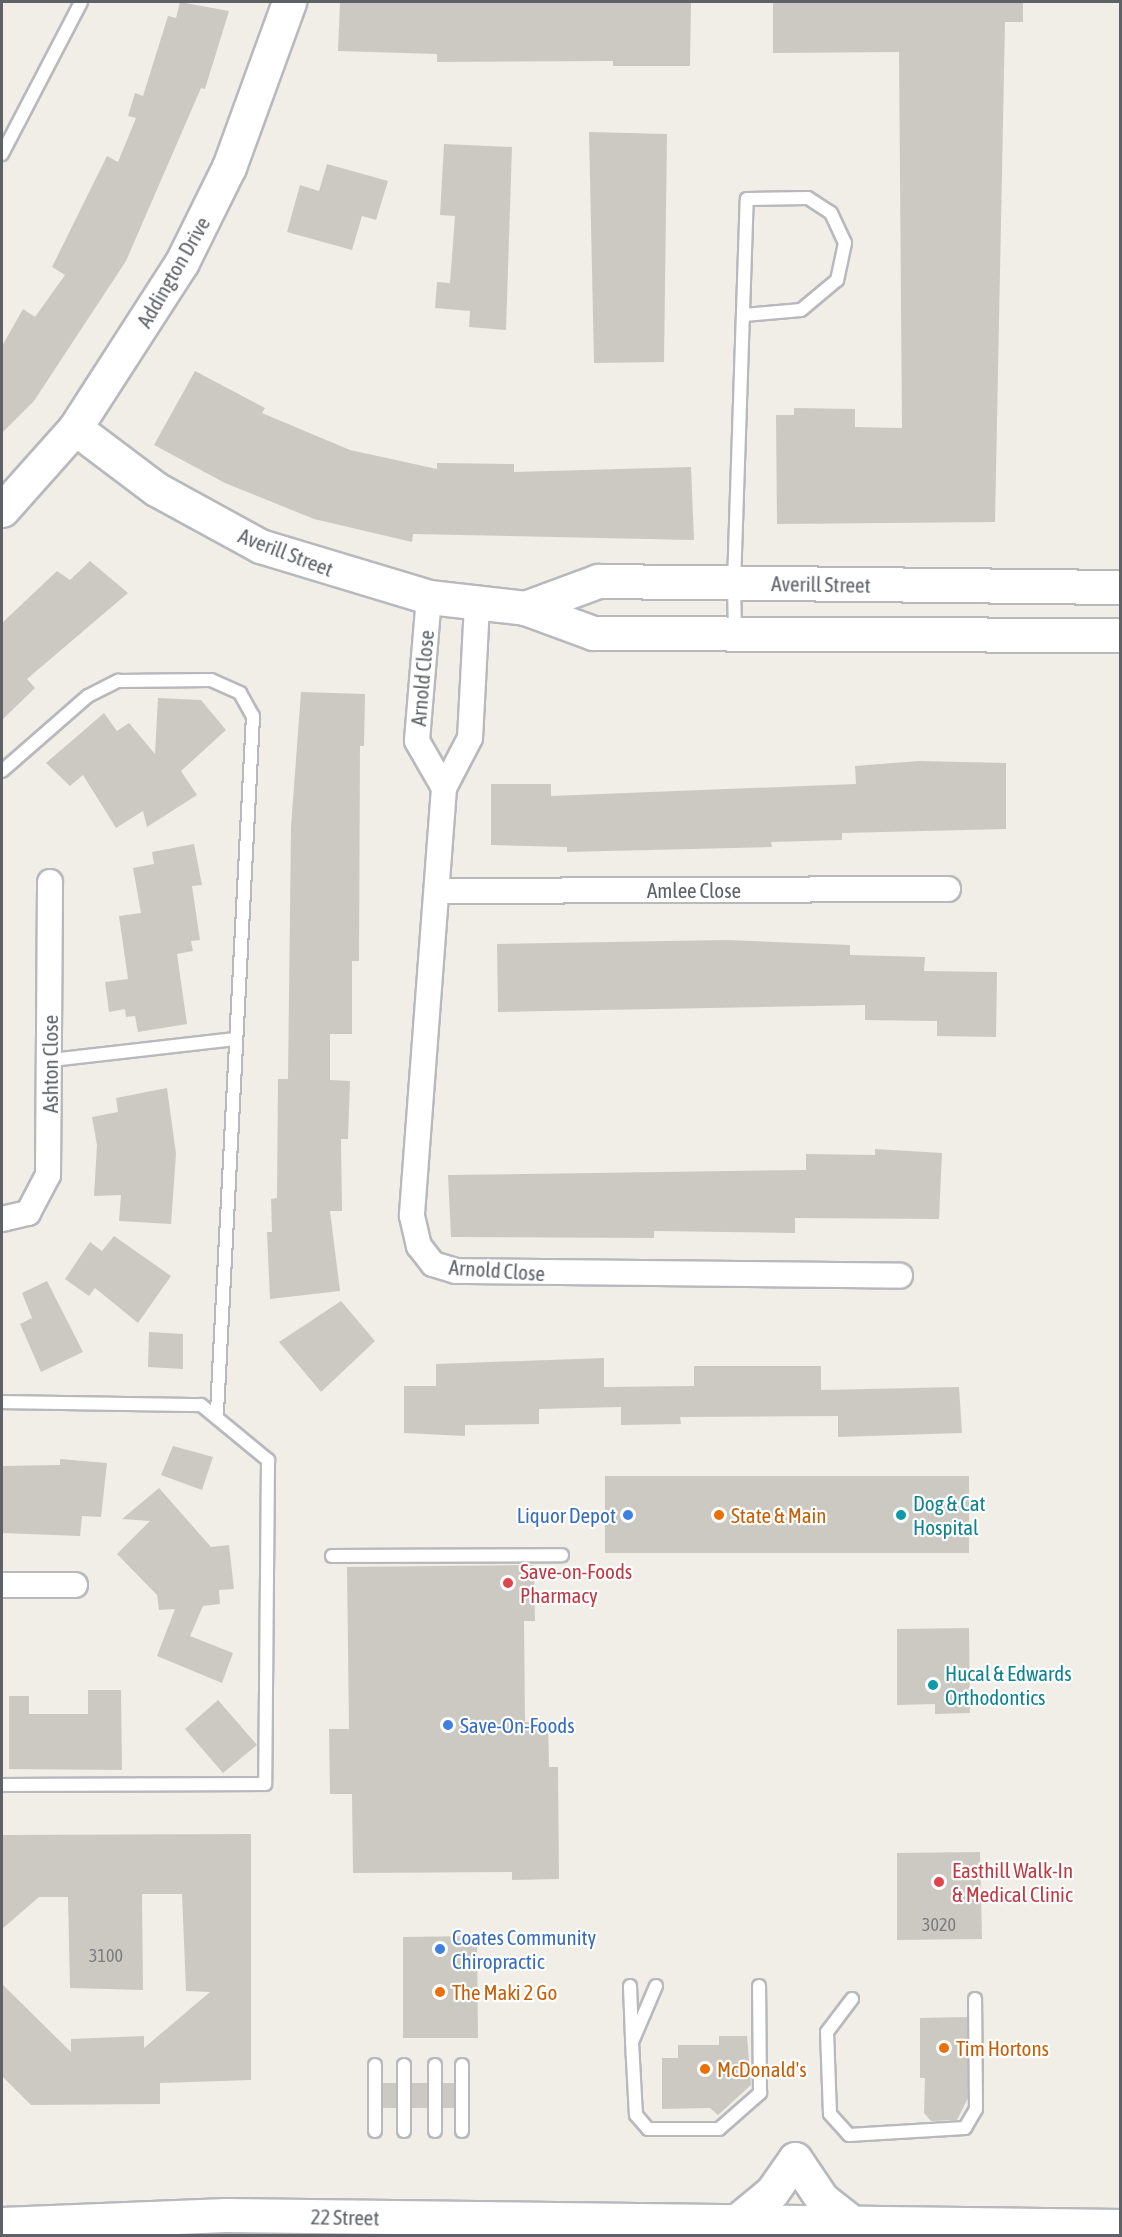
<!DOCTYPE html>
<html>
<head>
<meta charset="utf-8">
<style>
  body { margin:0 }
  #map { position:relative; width:1122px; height:2237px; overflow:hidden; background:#f0eee6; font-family:"Asap Condensed",sans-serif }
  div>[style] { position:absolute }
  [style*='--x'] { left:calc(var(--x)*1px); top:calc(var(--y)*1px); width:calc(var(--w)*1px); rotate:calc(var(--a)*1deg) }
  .building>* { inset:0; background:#ccc9c3 }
  .roads { filter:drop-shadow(2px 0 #b7b9bd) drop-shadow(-2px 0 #b7b9bd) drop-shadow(0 2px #b7b9bd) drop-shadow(0 -2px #b7b9bd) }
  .lane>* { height:12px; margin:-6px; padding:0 6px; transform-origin:6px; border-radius:6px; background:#fff }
  .street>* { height:24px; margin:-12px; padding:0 12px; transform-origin:12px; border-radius:12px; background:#fff }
  .secondary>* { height:33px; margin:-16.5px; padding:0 16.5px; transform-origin:16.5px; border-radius:16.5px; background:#fff }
  .dots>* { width:16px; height:16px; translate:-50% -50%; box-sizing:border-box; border:3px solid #fff; border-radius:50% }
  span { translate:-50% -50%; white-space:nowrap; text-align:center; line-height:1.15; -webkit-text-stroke:4.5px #fff; paint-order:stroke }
  .number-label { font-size:18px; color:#7a7c7e }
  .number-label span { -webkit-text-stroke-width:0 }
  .street-label { font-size:21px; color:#5e6267 }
  .culture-label { font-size:21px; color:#0d838f }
  .left { translate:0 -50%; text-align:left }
  .shop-label { font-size:21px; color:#366cbe }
  .right { translate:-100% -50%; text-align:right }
  .food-label { font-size:21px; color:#c56008 }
  .health-label { font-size:21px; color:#be3a42 }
  .frame { position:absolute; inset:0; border:3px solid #5e6267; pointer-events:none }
</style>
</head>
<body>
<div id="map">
  <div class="building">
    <i style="clip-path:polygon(180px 2px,229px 11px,205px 89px,201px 88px,126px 261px,34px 401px,2px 433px,2px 346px,23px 309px,35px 317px,65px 275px,52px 267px,107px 156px,118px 162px,136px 118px,128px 116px,135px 93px,143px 96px,168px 16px,176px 18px)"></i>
    <i style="clip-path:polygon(340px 2px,691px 2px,690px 66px,613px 66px,613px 61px,437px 62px,437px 54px,338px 51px)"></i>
    <i style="clip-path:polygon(773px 2px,1023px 2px,1023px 22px,1005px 22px,995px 522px,777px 524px,776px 415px,794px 415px,794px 408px,855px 409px,855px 427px,902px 428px,899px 52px,773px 53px)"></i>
    <i style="clip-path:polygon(589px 132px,667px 134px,664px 362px,594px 363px)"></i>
    <i style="clip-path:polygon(444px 144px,512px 147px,506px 330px,469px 327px,470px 311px,435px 308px,437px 282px,450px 283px,455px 216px,440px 215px)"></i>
    <i style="clip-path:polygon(327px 164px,388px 181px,376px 220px,362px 216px,352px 250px,287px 232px,300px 185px,319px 191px)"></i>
    <i style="clip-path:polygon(195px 371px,265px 408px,262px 413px,350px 450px,437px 469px,437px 463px,514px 464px,514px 472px,691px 467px,694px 540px,413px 534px,412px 542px,314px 519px,225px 483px,154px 445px)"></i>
    <i style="clip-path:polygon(90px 561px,128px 593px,27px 679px,35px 688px,2px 720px,2px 623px,57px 571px,70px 580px)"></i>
    <i style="clip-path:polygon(301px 692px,365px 694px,364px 746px,360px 746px,359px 961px,352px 961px,352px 1034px,330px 1034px,330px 1080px,350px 1081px,348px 1139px,341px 1139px,342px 1211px,330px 1211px,340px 1291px,270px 1299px,267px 1232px,272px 1232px,271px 1199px,277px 1198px,278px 1079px,288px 1079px,291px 827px)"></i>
    <i style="clip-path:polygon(158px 698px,201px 700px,226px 730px,181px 771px,197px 795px,147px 827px,143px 811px,116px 828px,83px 775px,70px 786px,46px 763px,104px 713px,117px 731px,129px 723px,155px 754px)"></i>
    <i style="clip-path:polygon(919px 761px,1006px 763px,1006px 829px,842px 833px,842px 840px,771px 842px,772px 847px,567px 852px,567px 847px,491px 845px,491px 784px,551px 784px,551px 796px,856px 784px,855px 766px)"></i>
    <i style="clip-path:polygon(194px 844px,202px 885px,192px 886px,200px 940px,191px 941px,193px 951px,177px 954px,187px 1024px,138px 1032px,135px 1016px,126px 1017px,125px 1009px,109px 1012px,105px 982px,128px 979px,119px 916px,141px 913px,133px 868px,154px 864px,152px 852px)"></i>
    <i style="clip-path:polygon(726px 940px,850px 945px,850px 955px,925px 957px,924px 971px,997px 972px,996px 1037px,937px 1036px,937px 1021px,865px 1020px,865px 1005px,498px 1012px,497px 944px)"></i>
    <i style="clip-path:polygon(167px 1088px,176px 1154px,171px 1224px,119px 1221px,121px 1195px,94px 1196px,97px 1145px,92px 1117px,118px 1112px,116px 1098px)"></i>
    <i style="clip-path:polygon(875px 1149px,942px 1153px,939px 1219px,795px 1218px,795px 1233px,654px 1231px,654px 1238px,451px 1237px,448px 1175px,806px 1170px,806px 1154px,875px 1155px)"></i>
    <i style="clip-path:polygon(114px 1236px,171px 1276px,138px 1323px,95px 1288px,89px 1296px,65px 1279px,90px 1242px,102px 1251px)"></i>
    <i style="clip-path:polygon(47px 1281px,83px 1352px,41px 1372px,20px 1324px,32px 1318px,22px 1293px)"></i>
    <i style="clip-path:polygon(341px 1301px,375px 1341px,321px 1392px,279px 1342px)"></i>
    <i style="clip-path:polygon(149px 1332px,183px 1334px,183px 1369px,148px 1367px)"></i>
    <i style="clip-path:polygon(604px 1358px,604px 1387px,694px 1386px,694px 1366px,821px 1366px,821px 1390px,959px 1387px,962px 1433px,838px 1437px,838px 1416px,680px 1417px,681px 1424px,621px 1425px,621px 1407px,539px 1409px,539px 1424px,465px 1425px,465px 1436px,404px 1433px,404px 1386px,436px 1386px,436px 1364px)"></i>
    <i style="clip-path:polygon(173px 1446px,213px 1457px,202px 1490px,161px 1475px)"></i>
    <i style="clip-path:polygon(60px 1459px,107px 1463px,101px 1517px,82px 1516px,80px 1536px,2px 1533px,2px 1466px,60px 1465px)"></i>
    <i style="clip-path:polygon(605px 1476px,969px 1476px,969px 1553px,605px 1553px)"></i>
    <i style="clip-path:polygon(159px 1488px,211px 1547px,229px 1545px,234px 1589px,219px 1590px,220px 1604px,203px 1606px,190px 1636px,233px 1653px,222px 1683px,157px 1656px,175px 1609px,159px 1610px,157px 1595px,117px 1554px,150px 1521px,122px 1519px)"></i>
    <i style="clip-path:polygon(534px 1565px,535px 1621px,524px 1621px,525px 1722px,548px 1722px,549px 1767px,558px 1767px,559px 1879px,512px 1880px,512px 1872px,353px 1873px,352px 1794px,330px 1794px,329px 1729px,349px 1729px,347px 1567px)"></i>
    <i style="clip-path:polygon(969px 1628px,970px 1713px,935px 1714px,935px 1704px,897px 1705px,897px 1629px)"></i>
    <i style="clip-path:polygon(88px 1690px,121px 1690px,122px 1770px,9px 1769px,9px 1696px,29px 1696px,29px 1714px,88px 1714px)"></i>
    <i style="clip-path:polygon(218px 1700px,257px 1745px,223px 1773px,185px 1729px)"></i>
    <i style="clip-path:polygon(251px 1834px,251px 2080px,160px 2083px,160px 2104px,31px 2105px,2px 2076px,2px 1984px,71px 2052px,71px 2039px,144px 2036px,144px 2048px,210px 1992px,186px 1991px,182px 1894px,142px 1894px,143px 1990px,70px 1988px,68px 1897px,39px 1897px,2px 1929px,2px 1835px)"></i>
    <i style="clip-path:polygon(980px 1852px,982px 1939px,897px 1940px,897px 1853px)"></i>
    <i style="clip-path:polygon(477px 1936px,478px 2038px,403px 2038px,403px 1937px)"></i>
    <i style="clip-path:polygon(967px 2017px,968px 2098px,957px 2120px,931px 2121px,924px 2113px,925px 2078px,920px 2078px,920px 2018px)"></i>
    <i style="clip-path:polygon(719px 2036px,747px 2036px,751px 2085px,718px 2115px,710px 2108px,662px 2109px,662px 2058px,678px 2058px,678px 2045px,719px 2045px)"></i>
    <i style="clip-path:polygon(383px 2083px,396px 2083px,396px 2108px,383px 2108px)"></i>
    <i style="clip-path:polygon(412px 2083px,427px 2083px,427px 2108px,412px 2108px)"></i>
    <i style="clip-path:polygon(443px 2083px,454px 2083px,454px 2108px,443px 2108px)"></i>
  </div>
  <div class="roads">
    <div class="lane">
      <i style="--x:2;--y:154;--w:171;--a:-62.5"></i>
      <i style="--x:735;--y:632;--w:49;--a:-91.2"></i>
      <i style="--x:734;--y:583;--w:384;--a:-88.1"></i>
      <i style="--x:747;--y:199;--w:61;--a:-0.9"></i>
      <i style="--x:808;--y:198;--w:27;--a:33"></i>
      <i style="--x:831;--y:213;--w:33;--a:65"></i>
      <i style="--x:845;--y:243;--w:38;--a:102"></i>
      <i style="--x:837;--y:280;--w:47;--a:140.2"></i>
      <i style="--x:801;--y:310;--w:57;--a:175"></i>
      <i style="--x:2;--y:771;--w:114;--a:-41.1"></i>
      <i style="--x:88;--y:696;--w:34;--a:-27"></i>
      <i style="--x:118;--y:681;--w:93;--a:-0.6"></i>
      <i style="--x:211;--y:680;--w:32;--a:24"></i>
      <i style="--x:240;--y:693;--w:26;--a:61"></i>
      <i style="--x:253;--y:716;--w:698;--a:92.96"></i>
      <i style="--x:51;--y:1060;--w:186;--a:-6.5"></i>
      <i style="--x:2;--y:1402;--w:199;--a:0.9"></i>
      <i style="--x:201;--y:1405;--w:87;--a:39.4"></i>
      <i style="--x:268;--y:1460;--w:324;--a:90.5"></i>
      <i style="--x:265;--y:1784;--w:263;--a:179.8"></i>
      <i style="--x:332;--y:1556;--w:230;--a:-0.2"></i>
      <i style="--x:630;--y:1986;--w:52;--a:87.8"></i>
      <i style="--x:656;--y:1986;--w:61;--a:113.2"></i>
      <i style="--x:632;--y:2042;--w:73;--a:86.9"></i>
      <i style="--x:636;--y:2115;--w:18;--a:49"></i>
      <i style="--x:648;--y:2129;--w:71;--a:0"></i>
      <i style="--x:719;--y:2129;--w:55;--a:-41.3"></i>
      <i style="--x:760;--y:2093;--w:107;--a:-90.5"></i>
      <i style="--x:852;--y:1999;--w:41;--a:127.1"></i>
      <i style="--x:827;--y:2032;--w:82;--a:87.9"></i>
      <i style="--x:830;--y:2114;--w:28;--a:48"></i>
      <i style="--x:849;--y:2135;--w:116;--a:-3.5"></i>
      <i style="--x:965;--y:2128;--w:22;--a:-60"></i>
      <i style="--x:976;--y:2109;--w:110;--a:-90.5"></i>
      <i style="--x:375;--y:2065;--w:66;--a:90"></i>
      <i style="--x:404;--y:2065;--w:66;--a:90"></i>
      <i style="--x:435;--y:2131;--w:66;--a:-90"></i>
      <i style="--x:462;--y:2131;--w:66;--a:-90"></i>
    </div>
    <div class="street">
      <i style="--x:429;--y:597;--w:144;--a:94.8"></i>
      <i style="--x:417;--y:741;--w:54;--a:60.1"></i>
      <i style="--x:477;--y:605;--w:133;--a:93"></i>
      <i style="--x:470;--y:738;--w:56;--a:117.5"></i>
      <i style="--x:444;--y:788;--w:429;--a:94.3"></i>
      <i style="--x:412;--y:1216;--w:31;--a:77"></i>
      <i style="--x:419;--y:1246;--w:23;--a:52"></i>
      <i style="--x:433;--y:1264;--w:24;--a:17"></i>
      <i style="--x:456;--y:1271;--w:444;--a:0.6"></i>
      <i style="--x:439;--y:891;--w:509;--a:-0.23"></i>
      <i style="--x:2;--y:1219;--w:27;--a:-13"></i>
      <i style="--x:28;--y:1213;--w:43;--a:-62.2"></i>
      <i style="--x:48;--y:1175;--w:293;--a:-89.6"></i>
      <i style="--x:2;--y:1585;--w:73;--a:0"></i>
    </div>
    <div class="secondary">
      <i style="--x:75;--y:428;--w:101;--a:37"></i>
      <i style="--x:156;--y:489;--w:119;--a:28.7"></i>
      <i style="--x:260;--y:546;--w:177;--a:16.8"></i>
      <i style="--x:429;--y:597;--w:97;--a:6.5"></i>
      <i style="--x:525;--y:608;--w:72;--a:20.2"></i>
      <i style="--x:593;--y:633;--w:527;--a:0.22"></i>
      <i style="--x:2;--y:510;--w:110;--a:-48.3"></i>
      <i style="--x:75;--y:428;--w:197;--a:-57.2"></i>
      <i style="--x:182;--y:262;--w:106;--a:-63.7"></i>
      <i style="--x:229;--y:167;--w:176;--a:-70"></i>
      <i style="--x:525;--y:608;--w:78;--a:-20.3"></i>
      <i style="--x:598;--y:581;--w:522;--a:0.66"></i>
      <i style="--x:738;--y:2220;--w:44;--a:-39.5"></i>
      <i style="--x:772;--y:2192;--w:40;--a:-55.1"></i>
      <i style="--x:795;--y:2159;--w:48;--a:56"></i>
      <i style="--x:822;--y:2199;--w:36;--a:38"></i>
      <i style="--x:2;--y:2224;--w:224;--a:-2.3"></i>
      <i style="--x:226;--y:2215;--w:894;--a:0.7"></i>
    </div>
  </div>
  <div class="dots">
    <i style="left:628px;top:1515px;background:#3f7fe0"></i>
    <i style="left:719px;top:1515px;background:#e8710a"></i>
    <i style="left:901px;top:1515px;background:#0f9aa8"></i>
    <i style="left:508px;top:1583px;background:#e0444e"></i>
    <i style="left:933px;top:1685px;background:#0f9aa8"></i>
    <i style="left:448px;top:1725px;background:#3f7fe0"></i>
    <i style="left:939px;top:1882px;background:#e0444e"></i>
    <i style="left:440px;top:1949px;background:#3f7fe0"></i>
    <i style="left:440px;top:1992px;background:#e8710a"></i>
    <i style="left:944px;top:2048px;background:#e8710a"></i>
    <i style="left:705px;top:2069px;background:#e8710a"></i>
  </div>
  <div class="number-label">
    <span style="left:939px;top:1925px">3020</span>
    <span style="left:106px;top:1956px">3100</span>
  </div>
  <div class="street-label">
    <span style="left:173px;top:272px;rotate:-60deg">Addington Drive</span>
    <span style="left:286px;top:552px;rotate:21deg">Averill Street</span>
    <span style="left:821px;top:584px;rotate:1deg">Averill Street</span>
    <span style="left:422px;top:678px;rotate:-85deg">Arnold Close</span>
    <span style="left:694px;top:890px">Amlee Close</span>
    <span style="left:50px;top:1064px;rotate:-90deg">Ashton Close</span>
    <span style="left:497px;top:1270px;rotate:4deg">Arnold Close</span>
    <span style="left:345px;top:2217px;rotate:1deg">22 Street</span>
  </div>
  <div class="culture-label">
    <span class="left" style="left:913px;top:1515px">Dog &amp; Cat<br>Hospital</span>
    <span class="left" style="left:945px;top:1685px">Hucal &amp; Edwards<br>Orthodontics</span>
  </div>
  <div class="shop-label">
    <span class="right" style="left:616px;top:1515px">Liquor Depot</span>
    <span class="left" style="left:460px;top:1725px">Save-On-Foods</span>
    <span class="left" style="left:452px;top:1949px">Coates Community<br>Chiropractic</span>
  </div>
  <div class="food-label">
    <span class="left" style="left:731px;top:1515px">State &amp; Main</span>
    <span class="left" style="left:452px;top:1992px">The Maki 2 Go</span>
    <span class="left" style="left:956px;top:2048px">Tim Hortons</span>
    <span class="left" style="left:717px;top:2069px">McDonald's</span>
  </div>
  <div class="health-label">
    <span class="left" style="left:520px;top:1583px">Save-on-Foods<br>Pharmacy</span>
    <span class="left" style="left:952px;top:1882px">Easthill Walk-In<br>&amp; Medical Clinic</span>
  </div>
  <div class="frame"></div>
</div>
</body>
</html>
